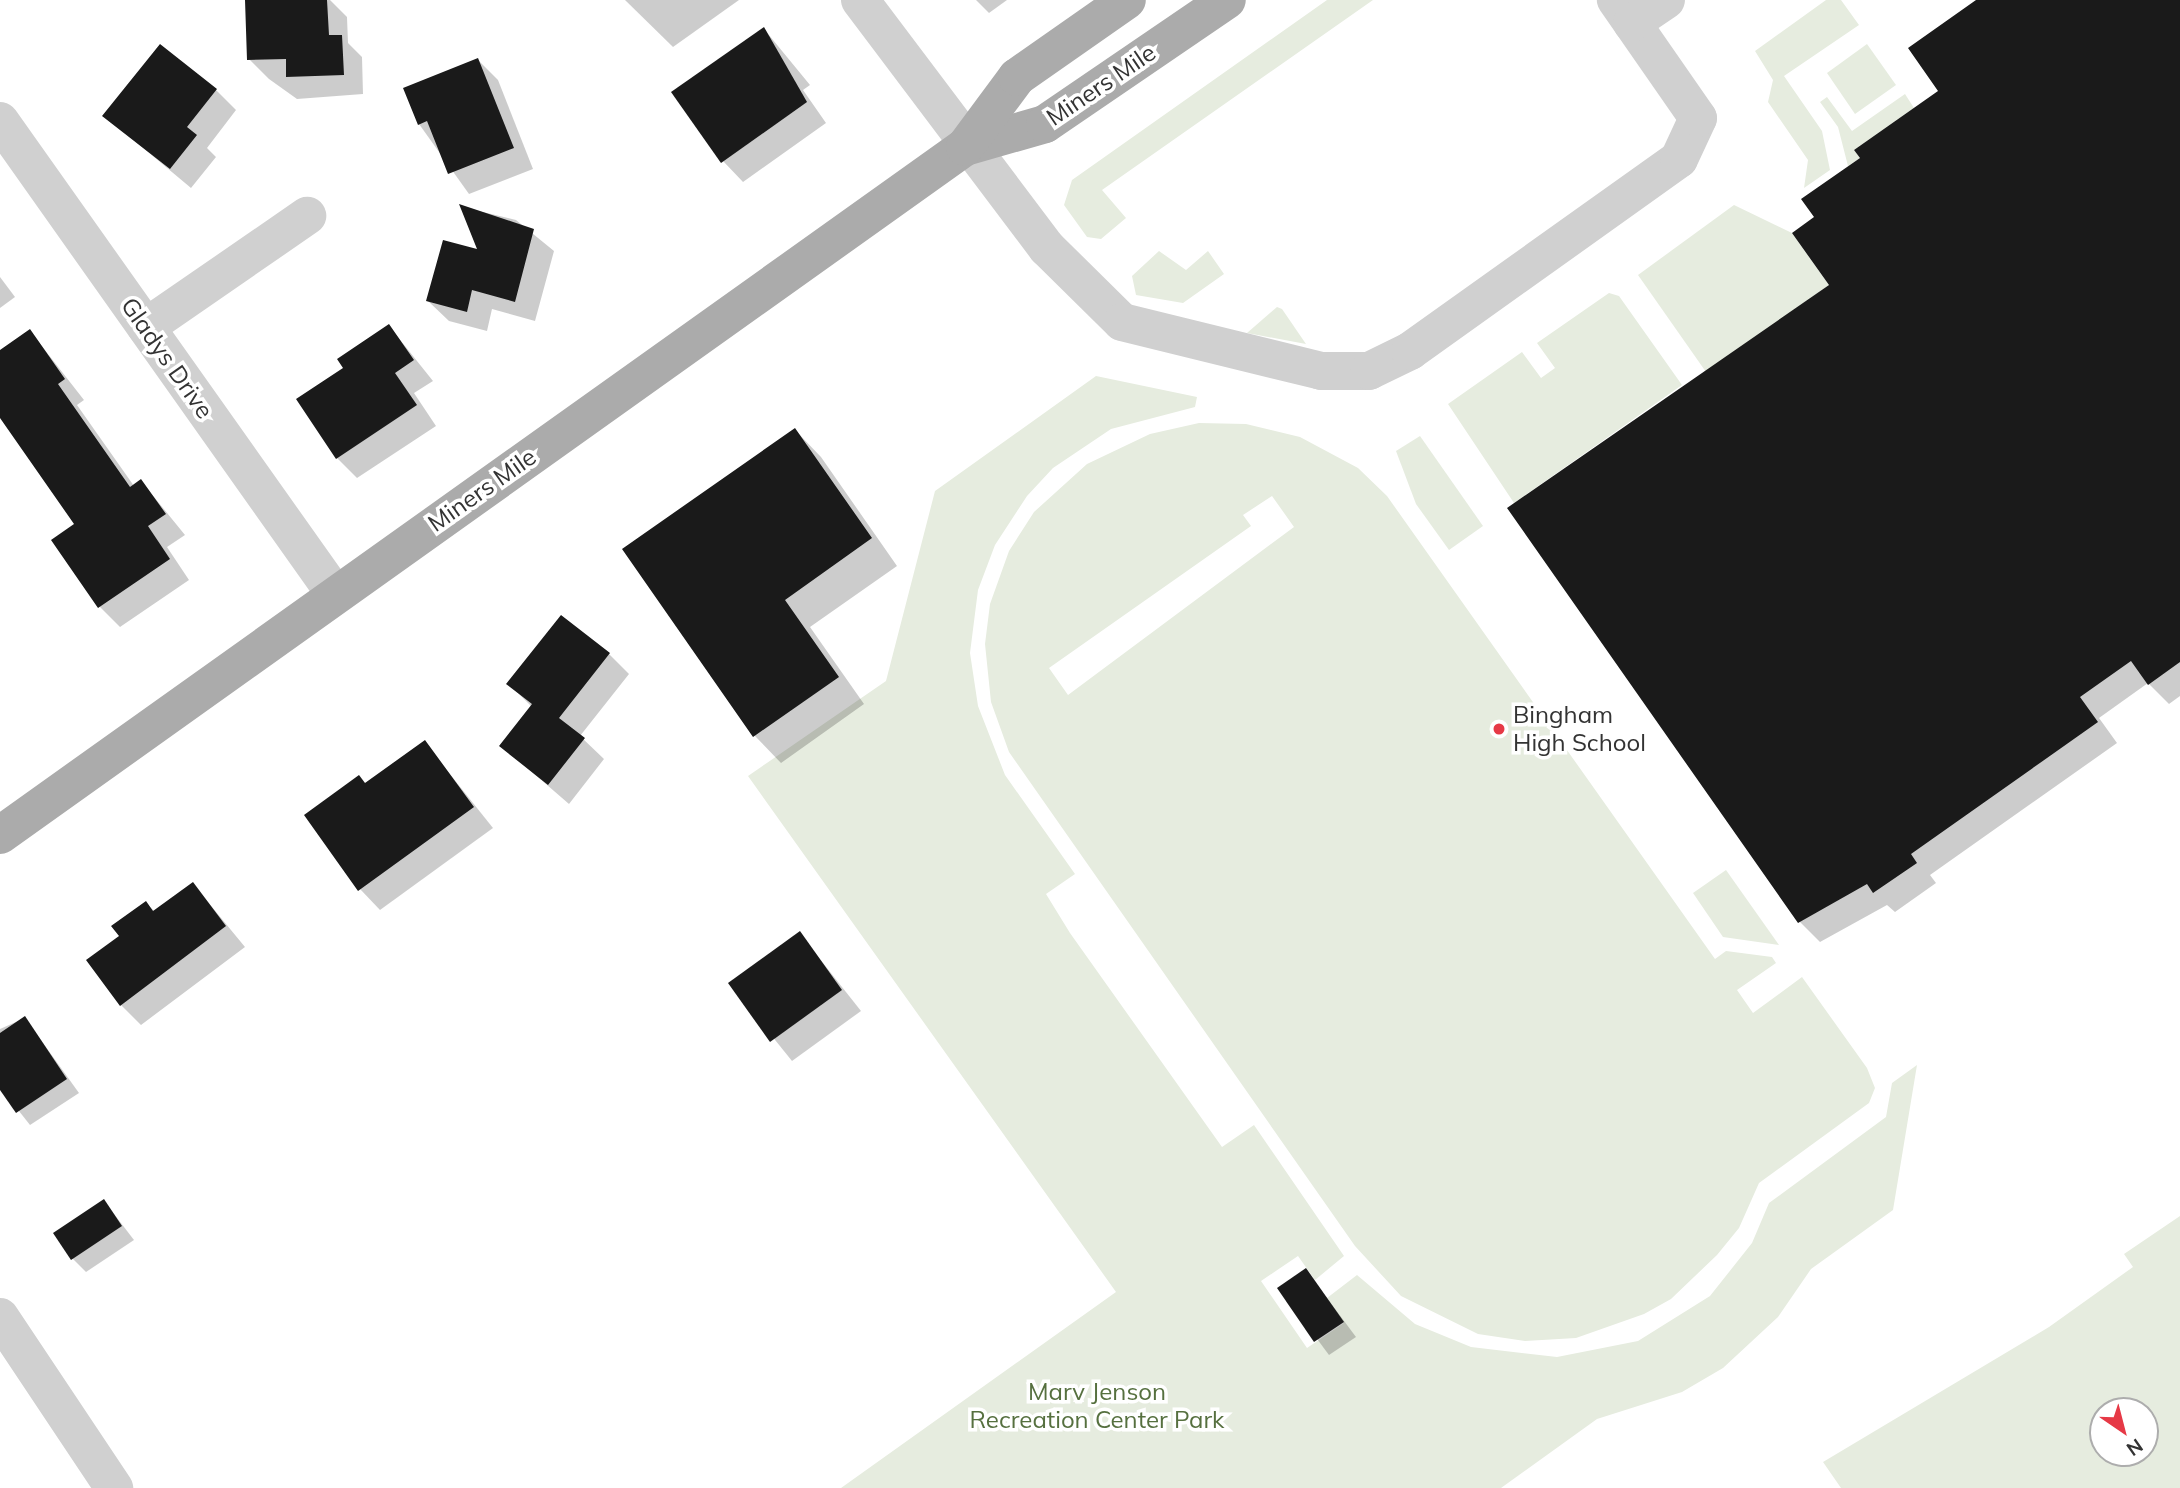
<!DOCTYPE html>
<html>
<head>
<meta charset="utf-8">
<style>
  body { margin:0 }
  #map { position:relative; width:2180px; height:1488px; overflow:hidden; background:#fff; font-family:Mulish,sans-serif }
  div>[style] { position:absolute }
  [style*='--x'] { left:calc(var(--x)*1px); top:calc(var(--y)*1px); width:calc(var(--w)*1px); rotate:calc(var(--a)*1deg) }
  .green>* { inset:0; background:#e6ecdf }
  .shadow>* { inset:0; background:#0003 }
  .building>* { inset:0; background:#1a1a1a }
  .minor>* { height:38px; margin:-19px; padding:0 19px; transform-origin:19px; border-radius:19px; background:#d0d0d0 }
  .major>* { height:38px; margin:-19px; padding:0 19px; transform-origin:19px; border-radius:19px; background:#ababab }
  .dots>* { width:19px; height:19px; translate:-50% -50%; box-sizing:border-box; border:4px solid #fff; border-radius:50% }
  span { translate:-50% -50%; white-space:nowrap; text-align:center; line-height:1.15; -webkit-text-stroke:7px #fff; paint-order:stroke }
  .street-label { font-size:24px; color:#333 }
  .poi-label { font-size:24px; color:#333 }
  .left { translate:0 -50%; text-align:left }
  .park-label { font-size:24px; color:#56703f }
  .north { position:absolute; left:2089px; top:1397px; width:70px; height:70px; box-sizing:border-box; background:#fff; border:2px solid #adadad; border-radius:50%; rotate:145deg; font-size:19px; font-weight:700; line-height:28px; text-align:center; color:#333 }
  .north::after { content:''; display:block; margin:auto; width:24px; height:32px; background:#e63946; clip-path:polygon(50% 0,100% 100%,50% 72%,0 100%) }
</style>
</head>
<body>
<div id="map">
  <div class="green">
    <i style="clip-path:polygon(1327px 0,1373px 0,1102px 190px,1126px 218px,1101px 239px,1087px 237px,1064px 205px,1072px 180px)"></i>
    <i style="clip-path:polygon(1826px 0,1841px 0,1859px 25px,1784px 76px,1822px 131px,1830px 170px,1804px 188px,1808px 160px,1768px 102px,1773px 80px,1755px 51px)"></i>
    <i style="clip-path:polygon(1867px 44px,1896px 85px,1855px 114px,1827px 73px)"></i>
    <i style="clip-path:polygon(1905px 94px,1914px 108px,1854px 150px,1860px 158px,1848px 166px,1838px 127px,1820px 102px,1827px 97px,1852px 131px)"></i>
    <i style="clip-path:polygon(1734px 205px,1792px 233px,1829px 285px,1706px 372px,1638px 275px)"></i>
    <i style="clip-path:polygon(1159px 251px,1186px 270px,1208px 251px,1224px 274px,1183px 303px,1136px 295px,1132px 276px)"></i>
    <i style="clip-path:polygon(1609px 293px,1619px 296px,1682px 385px,1514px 503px,1448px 404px,1522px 352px,1541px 378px,1555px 368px,1537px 343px)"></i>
    <i style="clip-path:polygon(1277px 307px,1282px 309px,1306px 344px,1247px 333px)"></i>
    <i style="clip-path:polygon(1096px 376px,1197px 397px,1195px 407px,1111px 429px,1053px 468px,1027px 496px,995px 545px,978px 590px,970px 653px,978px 706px,1005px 775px,1075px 874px,1046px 894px,1070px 933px,1222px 1147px,1254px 1125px,1344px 1256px,1315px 1280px,1298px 1256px,1261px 1281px,1307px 1348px,1344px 1323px,1327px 1298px,1357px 1275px,1415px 1324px,1471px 1347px,1557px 1357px,1638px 1341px,1710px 1296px,1752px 1243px,1769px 1203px,1886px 1117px,1892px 1083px,1917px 1065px,1893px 1210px,1811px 1269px,1778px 1317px,1723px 1368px,1682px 1392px,1597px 1419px,1501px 1488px,841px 1488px,1116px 1292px,748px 776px,886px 681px,935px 491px)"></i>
    <i style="clip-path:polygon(evenodd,1199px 423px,1246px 424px,1300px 437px,1358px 468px,1387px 496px,1715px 959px,1726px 951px,1772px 957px,1776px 963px,1737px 990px,1753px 1013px,1802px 977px,1867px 1068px,1875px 1088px,1869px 1103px,1759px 1183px,1739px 1228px,1717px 1255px,1671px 1299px,1644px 1314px,1576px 1338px,1525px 1341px,1478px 1334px,1401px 1296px,1355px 1246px,1009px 752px,991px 702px,985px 644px,990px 604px,1009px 551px,1034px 512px,1087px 464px,1150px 434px,1199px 423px,1272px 496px,1294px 527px,1068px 695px,1049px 668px,1251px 526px,1243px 515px,1272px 496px)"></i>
    <i style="clip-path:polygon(1420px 436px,1483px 526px,1449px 550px,1416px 504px,1396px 451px)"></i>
    <i style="clip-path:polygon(1726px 870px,1779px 945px,1723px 937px,1693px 893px)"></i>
    <i style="clip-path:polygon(evenodd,2180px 1216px,2180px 1488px,1841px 1488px,1823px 1462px,2049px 1327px,2133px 1267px,2124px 1254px,2180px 1216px,2145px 1411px,2145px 1453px,2103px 1453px,2103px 1411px,2145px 1411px)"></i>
  </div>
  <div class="shadow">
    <i style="clip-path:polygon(247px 0,330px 0,347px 17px,348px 43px,362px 57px,363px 94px,297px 99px,269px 79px,249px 59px)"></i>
    <i style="clip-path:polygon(625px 0,739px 0,673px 47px)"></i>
    <i style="clip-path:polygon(976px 0,1007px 0,989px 13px)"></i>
    <i style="clip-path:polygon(1980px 0,2180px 0,2180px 696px,2169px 704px,2148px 683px,2099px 718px,2117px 743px,1930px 875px,1936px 883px,1895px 912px,1887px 905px,1820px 942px,1800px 922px,1832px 286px,1816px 218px,1862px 158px,1940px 92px)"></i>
    <i style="clip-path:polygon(764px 29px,810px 85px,803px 90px,826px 123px,743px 182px,723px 161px)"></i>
    <i style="clip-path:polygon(478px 60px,498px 80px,533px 169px,469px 194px,419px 124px)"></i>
    <i style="clip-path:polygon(216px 90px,236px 110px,207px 148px,216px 157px,191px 188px,105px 116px)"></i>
    <i style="clip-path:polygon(462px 207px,516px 220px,554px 251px,535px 321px,492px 309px,487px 331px,449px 321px,428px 301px,480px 252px)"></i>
    <i style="clip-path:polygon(0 277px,15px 297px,0 308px)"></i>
    <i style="clip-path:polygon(389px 326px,433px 381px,414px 393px,436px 426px,357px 478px,337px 458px,346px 368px)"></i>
    <i style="clip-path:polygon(30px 331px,84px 400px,77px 405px,134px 486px,141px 481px,185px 535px,167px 547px,189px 580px,120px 627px,100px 607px,77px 525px,0 415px,0 352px)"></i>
    <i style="clip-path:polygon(795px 430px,821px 457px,897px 566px,810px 627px,864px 704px,781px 763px,755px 736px,624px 550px)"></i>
    <i style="clip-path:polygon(609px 654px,629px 674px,580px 736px,604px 759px,569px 804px,502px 746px,532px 707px,509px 684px)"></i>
    <i style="clip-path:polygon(425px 743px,493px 828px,380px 910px,360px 889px,366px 785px)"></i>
    <i style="clip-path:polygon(193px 884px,245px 947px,141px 1025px,121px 1005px,121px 936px,146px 903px,155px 912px)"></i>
    <i style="clip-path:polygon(800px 934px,861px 1011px,792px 1061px,730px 984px)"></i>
    <i style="clip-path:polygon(25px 1018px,79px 1093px,30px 1125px,0 1087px,0 1029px)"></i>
    <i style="clip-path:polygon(104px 1201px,134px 1240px,86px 1272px,72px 1258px)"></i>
    <i style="clip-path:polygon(1306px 1270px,1356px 1337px,1329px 1355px,1279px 1288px)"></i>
  </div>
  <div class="building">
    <i style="clip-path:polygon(245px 0,327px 0,329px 35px,342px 35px,344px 75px,286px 77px,286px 59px,247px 60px)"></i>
    <i style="clip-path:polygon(1976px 0,2180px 0,2180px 662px,2148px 685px,2131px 661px,2080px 697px,2098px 722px,1911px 854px,1917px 863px,1873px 893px,1867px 884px,1798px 923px,1507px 508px,1829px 285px,1792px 233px,1814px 217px,1801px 199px,1860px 158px,1854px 150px,1938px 91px,1908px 48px)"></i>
    <i style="clip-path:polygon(764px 27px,807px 102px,721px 163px,671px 92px)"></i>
    <i style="clip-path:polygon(160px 44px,217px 89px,187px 127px,197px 135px,170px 169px,102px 116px)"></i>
    <i style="clip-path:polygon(478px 58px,514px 148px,448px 174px,427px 121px,418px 125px,403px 88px)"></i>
    <i style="clip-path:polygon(459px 204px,534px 229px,515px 302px,472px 290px,467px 312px,426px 301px,443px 240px,477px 249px)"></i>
    <i style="clip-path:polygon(389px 324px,414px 360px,395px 373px,417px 405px,336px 459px,296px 399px,343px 368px,337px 359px)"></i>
    <i style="clip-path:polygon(30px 329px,65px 379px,58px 384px,130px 487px,141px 479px,166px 514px,148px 526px,170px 559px,98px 608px,51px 540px,74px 524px,0 418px,0 350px)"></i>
    <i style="clip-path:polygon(795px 428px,872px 538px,785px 600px,839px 677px,753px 737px,622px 549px)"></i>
    <i style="clip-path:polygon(561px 615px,610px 653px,559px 718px,585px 738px,548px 785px,499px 746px,532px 704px,506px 684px)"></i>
    <i style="clip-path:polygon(425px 740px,474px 807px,358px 891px,304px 815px,359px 775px,365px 783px)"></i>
    <i style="clip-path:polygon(193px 882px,226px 926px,120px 1006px,86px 960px,119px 936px,111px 926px,146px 901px,153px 911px)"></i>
    <i style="clip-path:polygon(800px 931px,842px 990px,770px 1042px,728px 983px)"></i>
    <i style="clip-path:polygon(25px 1016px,67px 1079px,16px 1113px,0 1090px,0 1033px)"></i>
    <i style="clip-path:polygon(104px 1199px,122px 1226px,71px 1260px,53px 1233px)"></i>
    <i style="clip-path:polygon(1306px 1268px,1344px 1322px,1314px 1342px,1277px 1288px)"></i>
  </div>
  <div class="minor">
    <i style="--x:860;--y:0;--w:311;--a:53"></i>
    <i style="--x:1047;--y:248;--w:105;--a:44.6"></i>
    <i style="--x:1122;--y:322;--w:205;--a:13.8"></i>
    <i style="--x:1321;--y:371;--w:48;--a:0"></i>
    <i style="--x:1369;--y:371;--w:46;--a:-26"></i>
    <i style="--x:1410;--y:351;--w:330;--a:-35.5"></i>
    <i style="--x:1679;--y:159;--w:45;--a:-65.1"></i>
    <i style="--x:1698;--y:118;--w:144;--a:-124.8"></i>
    <i style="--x:1632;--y:23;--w:41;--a:-34.1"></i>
    <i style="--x:0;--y:121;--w:580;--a:54.69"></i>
    <i style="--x:146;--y:327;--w:196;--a:-34.6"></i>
    <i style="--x:0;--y:1317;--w:206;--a:56.3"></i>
  </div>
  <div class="major">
    <i style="--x:965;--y:147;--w:83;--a:-16"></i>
    <i style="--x:1045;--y:124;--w:220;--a:-34.3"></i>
    <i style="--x:0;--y:835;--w:1185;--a:-35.49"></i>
    <i style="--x:965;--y:147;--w:87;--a:-53.4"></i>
    <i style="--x:1017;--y:77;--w:134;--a:-35"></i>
  </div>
  <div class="dots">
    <i style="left:1499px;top:729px;background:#e63946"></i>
  </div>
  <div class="street-label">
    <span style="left:1101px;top:85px;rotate:-34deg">Miners Mile</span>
    <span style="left:167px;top:358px;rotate:55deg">Gladys Drive</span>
    <span style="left:482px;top:490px;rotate:-35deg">Miners Mile</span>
  </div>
  <div class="poi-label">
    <span class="left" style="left:1513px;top:729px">Bingham<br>High School</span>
  </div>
  <div class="park-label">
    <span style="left:1097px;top:1406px">Marv Jenson<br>Recreation Center Park</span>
  </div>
  <div class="north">N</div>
</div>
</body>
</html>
